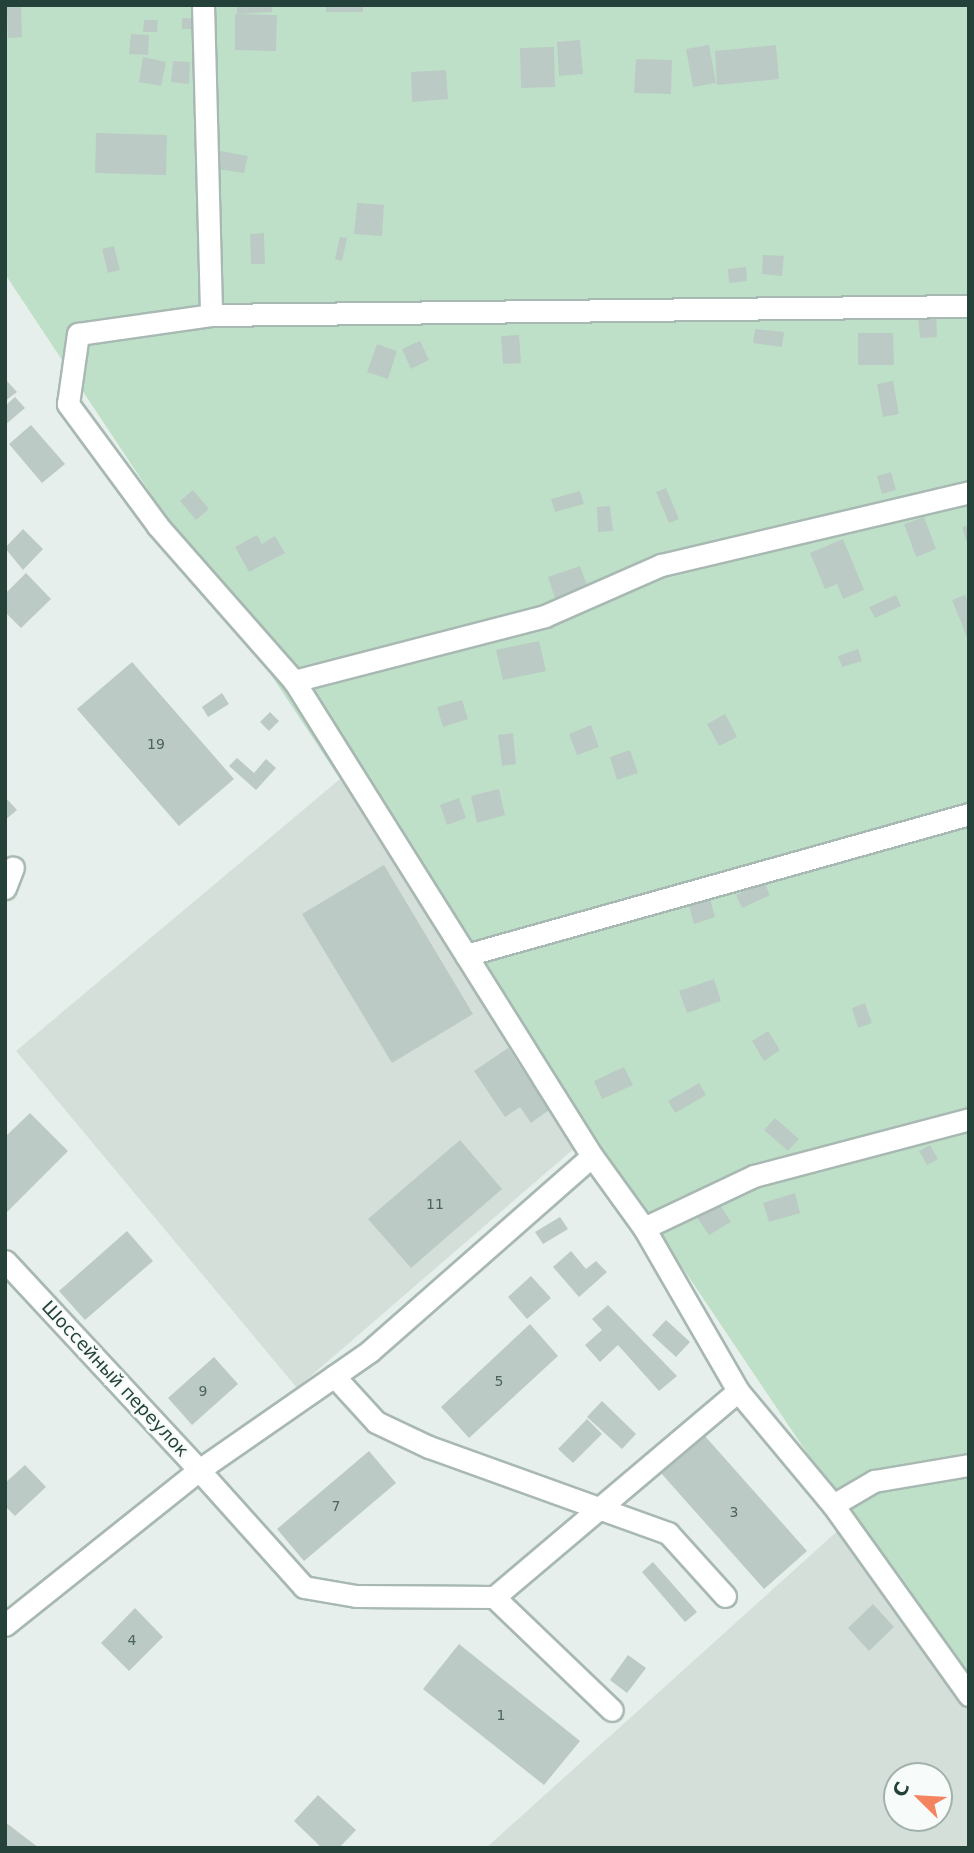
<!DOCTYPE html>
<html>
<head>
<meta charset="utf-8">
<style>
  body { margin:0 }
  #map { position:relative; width:974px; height:1853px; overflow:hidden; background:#e6efeb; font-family:"DejaVu Sans",sans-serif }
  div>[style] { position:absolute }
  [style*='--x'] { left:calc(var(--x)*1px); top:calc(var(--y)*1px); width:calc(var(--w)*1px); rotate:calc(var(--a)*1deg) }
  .built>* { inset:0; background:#d4dfda }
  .green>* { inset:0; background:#bfe0c8 }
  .building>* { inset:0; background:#bbcac4 }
  .roads { filter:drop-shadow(2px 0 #a8b8b2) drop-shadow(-2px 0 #a8b8b2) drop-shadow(0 2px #a8b8b2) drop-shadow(0 -2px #a8b8b2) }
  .minor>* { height:21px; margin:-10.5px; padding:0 10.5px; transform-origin:10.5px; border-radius:10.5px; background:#fff }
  span { translate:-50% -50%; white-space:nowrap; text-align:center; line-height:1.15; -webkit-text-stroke:5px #f7fbf9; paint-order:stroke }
  .number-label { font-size:14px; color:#4a645c }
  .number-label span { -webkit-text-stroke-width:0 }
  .street-label { font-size:18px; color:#24423a }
  .frame { position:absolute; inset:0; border:7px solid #24423a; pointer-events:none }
  .north { position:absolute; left:883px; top:1762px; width:70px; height:70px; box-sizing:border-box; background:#f7fbf9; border:2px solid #a3b1ad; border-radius:50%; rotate:294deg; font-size:19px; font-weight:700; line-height:28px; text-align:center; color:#24423a }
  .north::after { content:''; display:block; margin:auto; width:24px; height:32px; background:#f4845f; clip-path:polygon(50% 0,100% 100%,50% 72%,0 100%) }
</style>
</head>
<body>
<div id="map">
  <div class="built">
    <i style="clip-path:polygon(340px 779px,592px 1133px,297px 1388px,16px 1051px)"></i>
    <i style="clip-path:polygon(evenodd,854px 1516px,969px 1694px,969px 1848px,486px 1848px,854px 1516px,897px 1776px,939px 1776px,939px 1818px,897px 1818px,897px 1776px)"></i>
  </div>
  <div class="green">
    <i style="clip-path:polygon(5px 5px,969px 5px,969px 1694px,592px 1133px,340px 779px,5px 274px)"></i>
  </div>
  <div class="building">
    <i style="clip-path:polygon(7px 5px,21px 5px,22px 37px,8px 38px)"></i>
    <i style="clip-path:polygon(237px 5px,272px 5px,272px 12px,237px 14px)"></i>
    <i style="clip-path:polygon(326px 5px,363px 5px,363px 12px,326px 12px)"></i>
    <i style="clip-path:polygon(235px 14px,277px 15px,276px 51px,235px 50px)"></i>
    <i style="clip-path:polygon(182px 18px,201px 19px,200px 29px,182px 29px)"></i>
    <i style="clip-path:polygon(144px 20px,158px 20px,157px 32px,143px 32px)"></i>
    <i style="clip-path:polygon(131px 34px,149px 35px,148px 55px,129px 54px)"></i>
    <i style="clip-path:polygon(580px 40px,583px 74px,559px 76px,557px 42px)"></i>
    <i style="clip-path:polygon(709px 45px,716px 83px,693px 87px,686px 49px)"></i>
    <i style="clip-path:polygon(776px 45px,779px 79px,717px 85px,715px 51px)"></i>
    <i style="clip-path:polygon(554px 47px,555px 87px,521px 88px,520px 48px)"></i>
    <i style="clip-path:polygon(143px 57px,166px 62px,161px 86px,139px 82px)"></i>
    <i style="clip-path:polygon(636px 59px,672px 60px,671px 94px,634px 93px)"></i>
    <i style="clip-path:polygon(173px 61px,190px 62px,189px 84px,171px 82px)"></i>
    <i style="clip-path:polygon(446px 70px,448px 99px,412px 102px,411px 72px)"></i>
    <i style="clip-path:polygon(96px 133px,167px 135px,166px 175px,95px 173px)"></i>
    <i style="clip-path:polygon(220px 151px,248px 156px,244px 173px,217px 169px)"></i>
    <i style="clip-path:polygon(357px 203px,384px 205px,382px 236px,354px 234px)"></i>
    <i style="clip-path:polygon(264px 233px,265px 264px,251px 264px,250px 234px)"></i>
    <i style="clip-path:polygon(340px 237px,347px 238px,342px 261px,335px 259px)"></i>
    <i style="clip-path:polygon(114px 246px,120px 270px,108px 273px,102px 249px)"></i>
    <i style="clip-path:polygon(763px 255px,784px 256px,782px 276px,762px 274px)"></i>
    <i style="clip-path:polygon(746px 267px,747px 281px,729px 283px,728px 269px)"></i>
    <i style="clip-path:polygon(936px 314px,937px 337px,920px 338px,918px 315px)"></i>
    <i style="clip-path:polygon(755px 329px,784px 332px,782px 347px,753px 343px)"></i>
    <i style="clip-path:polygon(858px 333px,893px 333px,894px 365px,858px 365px)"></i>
    <i style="clip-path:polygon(519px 335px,521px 363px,503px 364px,501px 336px)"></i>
    <i style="clip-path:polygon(420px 341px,429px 360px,411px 369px,402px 349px)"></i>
    <i style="clip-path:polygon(377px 344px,397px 351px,388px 379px,367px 372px)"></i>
    <i style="clip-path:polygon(7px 381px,17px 392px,5px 401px,5px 382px)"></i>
    <i style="clip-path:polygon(893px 381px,899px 414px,883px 417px,877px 384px)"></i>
    <i style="clip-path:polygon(15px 397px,25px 408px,5px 425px,5px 406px)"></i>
    <i style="clip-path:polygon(31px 425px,65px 464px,42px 483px,9px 444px)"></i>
    <i style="clip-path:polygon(891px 472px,896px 490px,882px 494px,877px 476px)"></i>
    <i style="clip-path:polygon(666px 488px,679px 519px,669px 523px,656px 492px)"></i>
    <i style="clip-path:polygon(193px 490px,209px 509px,196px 520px,180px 501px)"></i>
    <i style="clip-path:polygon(580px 491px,584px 504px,555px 512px,551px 499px)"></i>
    <i style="clip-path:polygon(610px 506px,613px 531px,598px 532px,597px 507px)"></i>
    <i style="clip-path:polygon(924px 517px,936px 549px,916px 557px,904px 524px)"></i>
    <i style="clip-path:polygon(969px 525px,969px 546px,968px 546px,962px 527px)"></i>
    <i style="clip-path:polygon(23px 529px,43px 549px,23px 570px,5px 548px)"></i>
    <i style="clip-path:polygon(257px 535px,262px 544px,275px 536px,285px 553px,249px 572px,235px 547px)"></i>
    <i style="clip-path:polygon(843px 539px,864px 590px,843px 599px,837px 584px,825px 589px,810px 553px)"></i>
    <i style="clip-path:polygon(580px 566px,590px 593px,557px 604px,548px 577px)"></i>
    <i style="clip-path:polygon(26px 573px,51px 599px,21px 628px,5px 612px,5px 594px)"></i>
    <i style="clip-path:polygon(896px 595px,901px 606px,875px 618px,869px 607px)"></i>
    <i style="clip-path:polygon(965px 595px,969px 604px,969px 642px,952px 600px)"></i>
    <i style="clip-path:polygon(539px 641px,546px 671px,503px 680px,496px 650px)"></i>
    <i style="clip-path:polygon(858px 649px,862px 661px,842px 667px,838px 656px)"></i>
    <i style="clip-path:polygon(132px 662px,234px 779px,179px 826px,77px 709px)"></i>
    <i style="clip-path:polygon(222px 693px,229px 704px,208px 717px,202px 707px)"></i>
    <i style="clip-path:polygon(462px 700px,468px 719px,443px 727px,437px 707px)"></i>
    <i style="clip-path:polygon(270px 712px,279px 721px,269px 731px,260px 722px)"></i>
    <i style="clip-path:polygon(725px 714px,737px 737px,719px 746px,707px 724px)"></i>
    <i style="clip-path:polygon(591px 725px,599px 747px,577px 755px,569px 734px)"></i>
    <i style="clip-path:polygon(513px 733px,516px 764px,502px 766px,498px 735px)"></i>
    <i style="clip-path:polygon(630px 750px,638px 773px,617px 780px,610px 757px)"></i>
    <i style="clip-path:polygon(237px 758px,254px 773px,266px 759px,276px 768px,256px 790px,229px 766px)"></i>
    <i style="clip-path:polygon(499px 789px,505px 815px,477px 823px,471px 796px)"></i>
    <i style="clip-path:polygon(5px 797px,17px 810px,5px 820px)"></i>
    <i style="clip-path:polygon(459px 798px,466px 818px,447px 825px,440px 805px)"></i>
    <i style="clip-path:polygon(384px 865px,473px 1014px,392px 1063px,302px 914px)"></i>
    <i style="clip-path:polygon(764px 882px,770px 895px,742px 908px,736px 895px)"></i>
    <i style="clip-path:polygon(709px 896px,715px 917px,694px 924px,688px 903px)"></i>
    <i style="clip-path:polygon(714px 979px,721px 1001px,687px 1013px,679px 991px)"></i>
    <i style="clip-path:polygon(865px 1003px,872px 1023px,858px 1028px,852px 1008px)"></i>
    <i style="clip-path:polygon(768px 1031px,780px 1050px,764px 1061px,752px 1041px)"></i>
    <i style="clip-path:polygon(508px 1048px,549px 1110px,531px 1123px,520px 1107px,505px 1117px,474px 1071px)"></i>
    <i style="clip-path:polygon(624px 1067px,633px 1085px,602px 1099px,594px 1081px)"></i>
    <i style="clip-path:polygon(699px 1083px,706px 1095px,675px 1113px,668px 1101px)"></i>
    <i style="clip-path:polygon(30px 1113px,68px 1151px,5px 1214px,5px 1137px)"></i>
    <i style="clip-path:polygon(775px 1118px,799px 1139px,788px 1151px,764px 1130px)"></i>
    <i style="clip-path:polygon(460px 1140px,502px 1189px,411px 1268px,368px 1219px)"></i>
    <i style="clip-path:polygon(930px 1145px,938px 1159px,927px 1165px,919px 1151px)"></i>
    <i style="clip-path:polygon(795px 1193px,800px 1213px,769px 1222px,763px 1203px)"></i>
    <i style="clip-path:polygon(718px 1202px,731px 1222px,709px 1235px,696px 1216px)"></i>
    <i style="clip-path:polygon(560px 1217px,568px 1229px,543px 1244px,535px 1232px)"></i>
    <i style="clip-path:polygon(127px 1231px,153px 1261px,85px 1320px,59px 1291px)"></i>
    <i style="clip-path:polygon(571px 1251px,586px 1269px,596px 1261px,607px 1272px,579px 1297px,553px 1267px)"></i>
    <i style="clip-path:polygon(531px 1276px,551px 1298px,527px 1319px,508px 1297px)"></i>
    <i style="clip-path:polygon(608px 1305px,677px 1376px,659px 1391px,618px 1345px,600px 1362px,585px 1345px,602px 1330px,592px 1319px)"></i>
    <i style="clip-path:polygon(666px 1320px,690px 1342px,676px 1357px,652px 1335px)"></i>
    <i style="clip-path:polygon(530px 1324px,558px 1356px,469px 1438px,441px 1407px)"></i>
    <i style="clip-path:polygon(214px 1357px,238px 1384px,192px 1425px,168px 1398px)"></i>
    <i style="clip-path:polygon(602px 1401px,636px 1434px,622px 1449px,587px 1417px)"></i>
    <i style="clip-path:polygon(587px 1419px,602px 1434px,573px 1463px,558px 1449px)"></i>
    <i style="clip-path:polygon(704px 1435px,807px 1551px,764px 1589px,661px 1473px)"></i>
    <i style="clip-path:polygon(369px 1451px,396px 1483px,304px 1561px,277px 1529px)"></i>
    <i style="clip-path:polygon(25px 1465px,46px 1487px,15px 1516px,5px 1506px,5px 1483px)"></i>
    <i style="clip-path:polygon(653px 1562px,697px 1612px,685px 1622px,642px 1572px)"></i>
    <i style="clip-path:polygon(873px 1604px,894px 1627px,869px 1651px,848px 1628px)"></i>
    <i style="clip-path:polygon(135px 1608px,163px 1637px,129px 1671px,101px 1643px)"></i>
    <i style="clip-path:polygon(459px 1644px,580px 1741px,544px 1785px,423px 1689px)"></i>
    <i style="clip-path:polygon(628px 1655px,646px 1668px,627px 1693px,610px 1680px)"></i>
    <i style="clip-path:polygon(318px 1795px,356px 1830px,339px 1848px,322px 1848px,294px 1821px)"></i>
    <i style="clip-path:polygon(5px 1822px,39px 1848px,5px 1848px)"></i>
  </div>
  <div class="roads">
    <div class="minor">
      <i style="--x:203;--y:5;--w:310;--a:88.5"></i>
      <i style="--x:294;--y:681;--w:259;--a:-14.5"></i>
      <i style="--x:545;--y:616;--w:127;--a:-23.7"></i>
      <i style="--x:661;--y:565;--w:317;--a:-13.3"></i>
      <i style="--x:5;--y:888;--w:22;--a:-69"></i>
      <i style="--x:466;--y:955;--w:522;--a:-15.66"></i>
      <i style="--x:592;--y:1156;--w:89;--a:54.2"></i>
      <i style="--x:644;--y:1228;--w:122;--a:-25.3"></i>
      <i style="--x:754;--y:1176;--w:222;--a:-14.8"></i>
      <i style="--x:644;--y:1228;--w:188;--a:60"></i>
      <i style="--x:738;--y:1391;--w:148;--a:50.2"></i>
      <i style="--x:833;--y:1505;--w:234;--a:54.4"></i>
      <i style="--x:5;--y:1261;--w:285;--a:47.1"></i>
      <i style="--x:199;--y:1470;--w:248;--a:141.4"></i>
      <i style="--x:334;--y:1376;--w:62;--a:47.6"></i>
      <i style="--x:376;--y:1422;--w:59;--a:25.3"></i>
      <i style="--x:429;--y:1447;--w:254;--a:19.8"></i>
      <i style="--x:668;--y:1533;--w:85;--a:47.9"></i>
      <i style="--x:738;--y:1391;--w:319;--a:139.8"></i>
      <i style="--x:494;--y:1597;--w:138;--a:-179.6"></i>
      <i style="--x:356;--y:1596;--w:53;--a:-170.2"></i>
      <i style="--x:304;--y:1587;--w:157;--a:-131.9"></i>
      <i style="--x:199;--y:1470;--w:208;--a:-34.8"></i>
      <i style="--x:370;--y:1351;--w:295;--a:-41.3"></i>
      <i style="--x:592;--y:1156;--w:561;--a:-122.1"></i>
      <i style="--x:294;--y:681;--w:206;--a:-131.3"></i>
      <i style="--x:158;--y:526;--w:152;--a:-126.4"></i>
      <i style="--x:68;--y:404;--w:71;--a:-81.9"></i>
      <i style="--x:78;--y:334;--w:134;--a:-8.1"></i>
      <i style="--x:211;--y:315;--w:758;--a:-0.68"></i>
      <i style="--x:833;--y:1505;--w:48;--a:-30.3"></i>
      <i style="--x:874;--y:1481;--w:96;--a:-9.6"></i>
      <i style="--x:494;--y:1597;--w:163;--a:43.8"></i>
    </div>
  </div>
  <div class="number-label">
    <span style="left:156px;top:744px">19</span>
    <span style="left:435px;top:1204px">11</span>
    <span style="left:499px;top:1381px">5</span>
    <span style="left:203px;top:1391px">9</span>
    <span style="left:336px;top:1506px">7</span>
    <span style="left:734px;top:1512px">3</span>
    <span style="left:132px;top:1640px">4</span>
    <span style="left:501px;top:1715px">1</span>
  </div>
  <div class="street-label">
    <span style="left:115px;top:1379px;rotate:47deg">Шоссейный переулок</span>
  </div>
  <div class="frame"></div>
  <div class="north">С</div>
</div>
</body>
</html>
